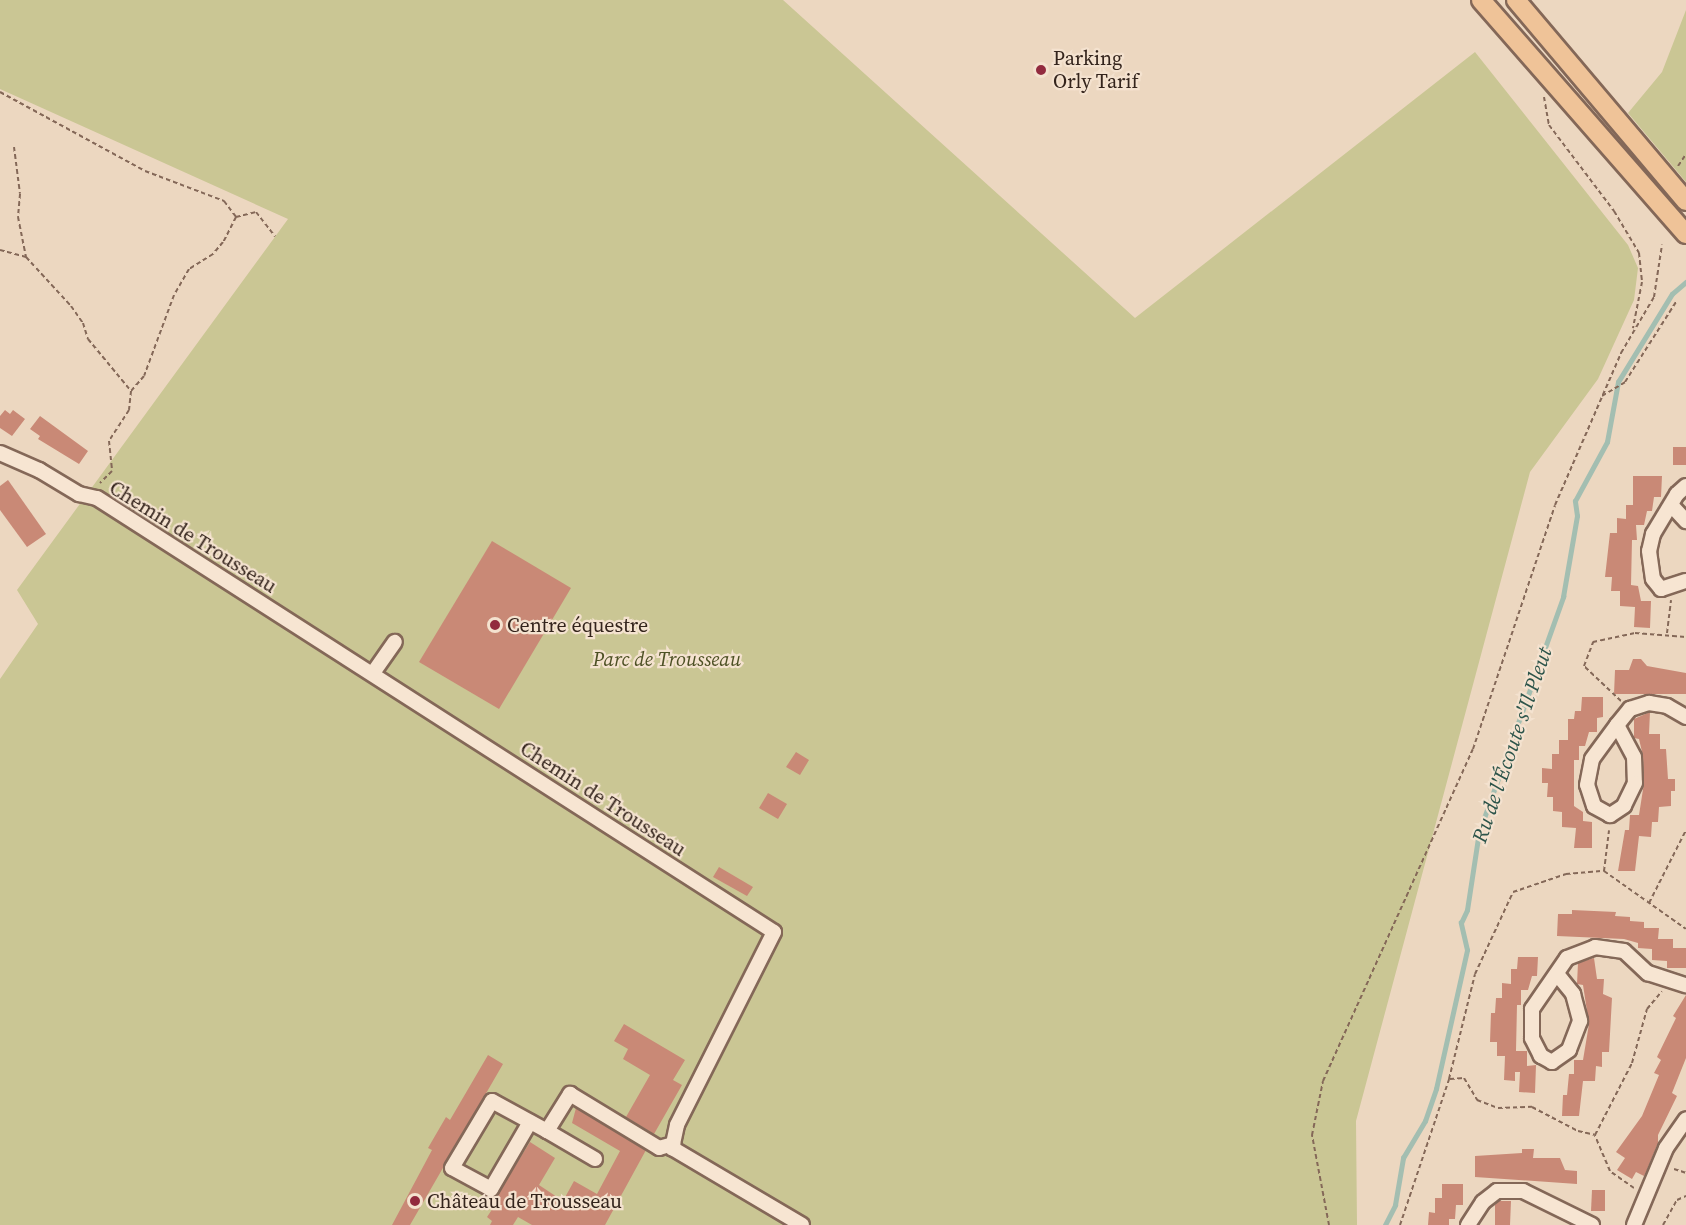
<!DOCTYPE html>
<html>
<head>
<meta charset="utf-8">
<style>
  body { margin:0 }
  #map { position:relative; width:1686px; height:1225px; overflow:hidden; background:#ecd7c0; font-family:"Source Serif 4",serif }
  div>[style] { position:absolute }
  [style*='--x'] { left:calc(var(--x)*1px); top:calc(var(--y)*1px); width:calc(var(--w)*1px); rotate:calc(var(--a)*1deg) }
  .green>* { inset:0; background:#cac694 }
  .stream>* { height:4.5px; margin:-2.25px; padding:0 2.25px; transform-origin:2.25px; border-radius:2.25px; background:#a3beb1 }
  .building>* { inset:0; background:#c98976 }
  .path>* { height:2px; margin-top:-1px; transform-origin:0; background:repeating-linear-gradient(90deg,#846858 0 4.5px,transparent 0 7.5px) }
  .roads { filter:drop-shadow(2px 0 #846858) drop-shadow(-2px 0 #846858) drop-shadow(0 2px #846858) drop-shadow(0 -2px #846858) }
  .minor>* { height:14px; margin:-7px; padding:0 7px; transform-origin:7px; border-radius:7px; background:#f7e5d2 }
  .major>* { height:18px; margin:-9px; padding:0 9px; transform-origin:9px; border-radius:9px; background:#efc398 }
  .dots>* { width:16px; height:16px; translate:-50% -50%; box-sizing:border-box; border:3px solid #f4e2cf; border-radius:50% }
  span { translate:-50% -50%; white-space:nowrap; text-align:center; line-height:1.15; -webkit-text-stroke:4.5px #f4e2cf; paint-order:stroke }
  .poi-label { font-size:20px; color:#34241c }
  .left { translate:0 -50%; text-align:left }
  .street-label { font-size:20px; color:#34241c }
  .park-label { font-size:20px; color:#4d5024; font-style:italic }
  .water-label { font-size:21px; color:#2c544a; font-style:italic }
</style>
</head>
<body>
<div id="map">
  <div class="green">
    <i style="clip-path:polygon(0 0,783px 0,1135px 318px,1475px 52px,1628px 245px,1638px 268px,1634px 300px,1598px 379px,1530px 472px,1356px 1121px,1357px 1225px,0 1225px,0 679px,38px 624px,17px 590px,288px 219px,0 89px)"></i>
    <i style="clip-path:polygon(1686px 10px,1686px 182px,1628px 113px,1662px 72px)"></i>
  </div>
  <div class="stream">
    <i style="--x:1385;--y:1225;--w:22;--a:-63"></i>
    <i style="--x:1395;--y:1205;--w:48;--a:-80.3"></i>
    <i style="--x:1403;--y:1158;--w:43;--a:-59.3"></i>
    <i style="--x:1425;--y:1121;--w:34;--a:-71"></i>
    <i style="--x:1436;--y:1089;--w:142;--a:-77.4"></i>
    <i style="--x:1467;--y:950;--w:28;--a:-103"></i>
    <i style="--x:1461;--y:923;--w:14;--a:-65"></i>
    <i style="--x:1467;--y:910;--w:79;--a:-81.3"></i>
    <i style="--x:1479;--y:832;--w:250;--a:-70.3"></i>
    <i style="--x:1563;--y:597;--w:82;--a:-80.2"></i>
    <i style="--x:1577;--y:516;--w:15;--a:-98"></i>
    <i style="--x:1575;--y:501;--w:67;--a:-61.5"></i>
    <i style="--x:1607;--y:442;--w:61;--a:-79.6"></i>
    <i style="--x:1618;--y:382;--w:103;--a:-58.5"></i>
    <i style="--x:1672;--y:294;--w:18;--a:-41"></i>
  </div>
  <div class="building">
    <i style="clip-path:polygon(5px 410px,10px 414px,13px 410px,25px 419px,12px 436px,0 428px,0 416px)"></i>
    <i style="clip-path:polygon(40px 416px,88px 451px,79px 464px,38px 439px,40px 436px,30px 429px)"></i>
    <i style="clip-path:polygon(1673px 447px,1686px 447px,1686px 465px,1673px 465px)"></i>
    <i style="clip-path:polygon(1633px 476px,1662px 476px,1661px 497px,1654px 497px,1652px 511px,1647px 511px,1644px 525px,1636px 525px,1637px 540px,1632px 540px,1631px 585px,1638px 586px,1641px 601px,1651px 601px,1650px 628px,1634px 627px,1635px 607px,1620px 606px,1620px 591px,1611px 591px,1612px 577px,1605px 577px,1610px 533px,1617px 533px,1617px 518px,1626px 519px,1626px 505px,1633px 505px)"></i>
    <i style="clip-path:polygon(8px 480px,46px 534px,27px 547px,0 510px,0 486px)"></i>
    <i style="clip-path:polygon(492px 541px,571px 588px,499px 709px,419px 662px)"></i>
    <i style="clip-path:polygon(1633px 659px,1641px 659px,1647px 666px,1686px 673px,1686px 694px,1614px 694px,1615px 670px,1629px 670px)"></i>
    <i style="clip-path:polygon(1582px 697px,1603px 697px,1603px 717px,1597px 718px,1597px 732px,1589px 732px,1585px 746px,1579px 746px,1579px 760px,1574px 760px,1574px 806px,1583px 812px,1583px 821px,1592px 822px,1592px 848px,1574px 848px,1576px 828px,1562px 827px,1562px 812px,1553px 811px,1553px 797px,1547px 797px,1548px 783px,1542px 783px,1542px 768px,1552px 769px,1552px 754px,1559px 754px,1559px 740px,1568px 740px,1568px 719px,1574px 719px,1575px 711px,1581px 711px)"></i>
    <i style="clip-path:polygon(1650px 712px,1649px 734px,1660px 734px,1660px 749px,1666px 749px,1668px 779px,1675px 779px,1675px 791px,1671px 791px,1671px 806px,1659px 807px,1658px 822px,1652px 822px,1651px 837px,1639px 836px,1635px 871px,1618px 871px,1625px 830px,1629px 830px,1630px 815px,1639px 815px,1644px 783px,1643px 756px,1639px 739px,1634px 738px,1634px 719px)"></i>
    <i style="clip-path:polygon(796px 752px,809px 760px,800px 775px,786px 767px)"></i>
    <i style="clip-path:polygon(768px 793px,787px 804px,778px 819px,759px 808px)"></i>
    <i style="clip-path:polygon(719px 867px,753px 887px,747px 896px,713px 877px)"></i>
    <i style="clip-path:polygon(1572px 910px,1616px 912px,1615px 916px,1630px 917px,1630px 921px,1644px 922px,1644px 928px,1659px 928px,1658px 939px,1673px 939px,1673px 948px,1686px 948px,1686px 968px,1667px 968px,1667px 961px,1652px 960px,1652px 949px,1638px 948px,1638px 943px,1624px 939px,1557px 936px,1558px 914px,1572px 914px)"></i>
    <i style="clip-path:polygon(1518px 957px,1538px 957px,1537px 976px,1532px 976px,1528px 990px,1521px 990px,1521px 1005px,1517px 1005px,1516px 1051px,1527px 1051px,1527px 1066px,1536px 1065px,1535px 1093px,1519px 1092px,1520px 1072px,1515px 1072px,1515px 1081px,1504px 1080px,1505px 1056px,1497px 1056px,1497px 1042px,1490px 1042px,1491px 1013px,1495px 1013px,1496px 998px,1502px 998px,1502px 983px,1511px 984px,1511px 969px,1517px 969px)"></i>
    <i style="clip-path:polygon(1594px 958px,1597px 979px,1604px 979px,1603px 994px,1612px 998px,1609px 1052px,1602px 1052px,1602px 1067px,1596px 1066px,1595px 1081px,1583px 1081px,1579px 1116px,1562px 1116px,1563px 1095px,1567px 1095px,1569px 1074px,1574px 1074px,1574px 1060px,1583px 1060px,1589px 1024px,1583px 985px,1577px 984px,1578px 963px)"></i>
    <i style="clip-path:polygon(1686px 995px,1686px 1058px,1672px 1093px,1677px 1096px,1658px 1135px,1658px 1143px,1646px 1172px,1644px 1176px,1636px 1172px,1632px 1179px,1617px 1170px,1625px 1158px,1616px 1152px,1642px 1116px,1659px 1075px,1654px 1073px,1661px 1060px,1657px 1057px,1676px 1018px,1673px 1016px)"></i>
    <i style="clip-path:polygon(624px 1024px,685px 1060px,673px 1080px,682px 1085px,654px 1134px,626px 1117px,650px 1075px,623px 1059px,628px 1049px,614px 1041px)"></i>
    <i style="clip-path:polygon(488px 1055px,503px 1064px,410px 1225px,392px 1225px,432px 1150px,428px 1148px,446px 1117px,450px 1120px)"></i>
    <i style="clip-path:polygon(576px 1108px,646px 1150px,605px 1225px,532px 1225px,518px 1217px,513px 1225px,490px 1225px,492px 1221px,487px 1217px,495px 1205px,492px 1203px,530px 1142px,555px 1158px,539px 1185px,563px 1201px,574px 1181px,597px 1194px,620px 1151px,572px 1123px)"></i>
    <i style="clip-path:polygon(1522px 1149px,1534px 1149px,1533px 1158px,1560px 1158px,1565px 1170px,1577px 1171px,1577px 1184px,1475px 1177px,1475px 1156px,1522px 1153px)"></i>
    <i style="clip-path:polygon(1442px 1184px,1463px 1184px,1463px 1205px,1456px 1205px,1455px 1219px,1449px 1219px,1449px 1225px,1428px 1225px,1429px 1212px,1435px 1213px,1435px 1198px,1442px 1198px)"></i>
    <i style="clip-path:polygon(1592px 1190px,1605px 1190px,1605px 1211px,1591px 1211px)"></i>
    <i style="clip-path:polygon(1499px 1201px,1511px 1201px,1510px 1225px,1495px 1225px,1495px 1205px)"></i>
  </div>
  <div class="path">
    <i style="--x:0;--y:92;--w:165;--a:28.6"></i>
    <i style="--x:145;--y:171;--w:85;--a:20.8"></i>
    <i style="--x:224;--y:201;--w:20;--a:53"></i>
    <i style="--x:236;--y:217;--w:28;--a:117"></i>
    <i style="--x:223;--y:242;--w:16;--a:130"></i>
    <i style="--x:213;--y:254;--w:28;--a:148"></i>
    <i style="--x:189;--y:269;--w:30;--a:120"></i>
    <i style="--x:174;--y:295;--w:86;--a:110.3"></i>
    <i style="--x:144;--y:376;--w:20;--a:131"></i>
    <i style="--x:131;--y:391;--w:19;--a:96"></i>
    <i style="--x:129;--y:410;--w:37;--a:123"></i>
    <i style="--x:109;--y:441;--w:30;--a:84"></i>
    <i style="--x:112;--y:471;--w:17;--a:135"></i>
    <i style="--x:1544;--y:97;--w:28;--a:80"></i>
    <i style="--x:1549;--y:125;--w:108;--a:52.9"></i>
    <i style="--x:1614;--y:211;--w:49;--a:59.2"></i>
    <i style="--x:1639;--y:253;--w:29;--a:84"></i>
    <i style="--x:1642;--y:282;--w:47;--a:101.1"></i>
    <i style="--x:14;--y:147;--w:47;--a:82.7"></i>
    <i style="--x:20;--y:194;--w:23;--a:95"></i>
    <i style="--x:18;--y:217;--w:41;--a:78.7"></i>
    <i style="--x:26;--y:257;--w:67;--a:47.4"></i>
    <i style="--x:71;--y:306;--w:21;--a:55"></i>
    <i style="--x:83;--y:323;--w:17;--a:73"></i>
    <i style="--x:88;--y:339;--w:67;--a:50.4"></i>
    <i style="--x:1678;--y:166;--w:14;--a:-56"></i>
    <i style="--x:236;--y:217;--w:21;--a:-14"></i>
    <i style="--x:256;--y:212;--w:31;--a:52"></i>
    <i style="--x:0;--y:250;--w:27;--a:15"></i>
    <i style="--x:1602;--y:396;--w:27;--a:-31"></i>
    <i style="--x:1625;--y:382;--w:95;--a:-57.5"></i>
    <i style="--x:1667;--y:633;--w:33;--a:-83"></i>
    <i style="--x:1621;--y:701;--w:51;--a:-136.6"></i>
    <i style="--x:1584;--y:666;--w:26;--a:-69"></i>
    <i style="--x:1593;--y:642;--w:43;--a:-12.1"></i>
    <i style="--x:1635;--y:633;--w:51;--a:4.5"></i>
    <i style="--x:1604;--y:871;--w:100;--a:35.3"></i>
    <i style="--x:1649;--y:903;--w:82;--a:-63.1"></i>
    <i style="--x:1450;--y:1079;--w:14;--a:-4"></i>
    <i style="--x:1464;--y:1078;--w:26;--a:59"></i>
    <i style="--x:1477;--y:1100;--w:22;--a:21"></i>
    <i style="--x:1498;--y:1108;--w:34;--a:-2"></i>
    <i style="--x:1532;--y:1107;--w:52;--a:27.6"></i>
    <i style="--x:1578;--y:1131;--w:17;--a:13"></i>
    <i style="--x:1674;--y:1169;--w:13;--a:18"></i>
    <i style="--x:1634;--y:1188;--w:29;--a:-145"></i>
    <i style="--x:1610;--y:1171;--w:39;--a:-113"></i>
    <i style="--x:1595;--y:1135;--w:81;--a:-62.8"></i>
    <i style="--x:1632;--y:1063;--w:56;--a:-74.5"></i>
    <i style="--x:1647;--y:1009;--w:23;--a:-50"></i>
    <i style="--x:1329;--y:1225;--w:92;--a:-100.7"></i>
    <i style="--x:1312;--y:1135;--w:55;--a:-78.5"></i>
    <i style="--x:1323;--y:1081;--w:364;--a:-65.7"></i>
    <i style="--x:1473;--y:749;--w:257;--a:-71.4"></i>
    <i style="--x:1555;--y:505;--w:166;--a:-66.5"></i>
    <i style="--x:1621;--y:353;--w:65;--a:-59.5"></i>
    <i style="--x:1654;--y:297;--w:53;--a:-81.3"></i>
    <i style="--x:1400;--y:1225;--w:154;--a:-71.4"></i>
    <i style="--x:1449;--y:1079;--w:108;--a:-76.1"></i>
    <i style="--x:1475;--y:974;--w:90;--a:-65.1"></i>
    <i style="--x:1513;--y:892;--w:56;--a:-18.8"></i>
    <i style="--x:1566;--y:874;--w:38;--a:-5"></i>
    <i style="--x:1604;--y:871;--w:41;--a:-83"></i>
    <i style="--x:1663;--y:1225;--w:29;--a:-61"></i>
    <i style="--x:1677;--y:1200;--w:10;--a:-24"></i>
  </div>
  <div class="roads">
    <div class="minor">
      <i style="--x:0;--y:453;--w:43;--a:23.6"></i>
      <i style="--x:39;--y:470;--w:47;--a:31"></i>
      <i style="--x:79;--y:494;--w:18;--a:13"></i>
      <i style="--x:97;--y:498;--w:804;--a:32.66"></i>
      <i style="--x:774;--y:932;--w:216;--a:116.7"></i>
      <i style="--x:677;--y:1125;--w:24;--a:102"></i>
      <i style="--x:672;--y:1148;--w:151;--a:30.6"></i>
      <i style="--x:1686;--y:486;--w:12;--a:138"></i>
      <i style="--x:1677;--y:494;--w:47;--a:121"></i>
      <i style="--x:1653;--y:534;--w:17;--a:103"></i>
      <i style="--x:1649;--y:551;--w:28;--a:82"></i>
      <i style="--x:1653;--y:579;--w:13;--a:51"></i>
      <i style="--x:1661;--y:589;--w:26;--a:-18"></i>
      <i style="--x:1672;--y:506;--w:21;--a:47"></i>
      <i style="--x:373;--y:673;--w:38;--a:-55"></i>
      <i style="--x:1617;--y:725;--w:36;--a:62"></i>
      <i style="--x:1634;--y:757;--w:26;--a:88"></i>
      <i style="--x:1635;--y:783;--w:25;--a:116"></i>
      <i style="--x:1624;--y:806;--w:17;--a:147"></i>
      <i style="--x:1610;--y:815;--w:18;--a:-151"></i>
      <i style="--x:1594;--y:806;--w:22;--a:-108"></i>
      <i style="--x:1587;--y:785;--w:26;--a:-79"></i>
      <i style="--x:1592;--y:759;--w:42;--a:-53.7"></i>
      <i style="--x:1617;--y:725;--w:21;--a:-51"></i>
      <i style="--x:1630;--y:709;--w:20;--a:-18"></i>
      <i style="--x:1649;--y:703;--w:18;--a:9"></i>
      <i style="--x:1667;--y:706;--w:22;--a:30"></i>
      <i style="--x:1557;--y:974;--w:26;--a:51"></i>
      <i style="--x:1573;--y:994;--w:28;--a:75"></i>
      <i style="--x:1580;--y:1021;--w:31;--a:111"></i>
      <i style="--x:1569;--y:1050;--w:21;--a:145"></i>
      <i style="--x:1552;--y:1062;--w:13;--a:-151"></i>
      <i style="--x:1541;--y:1056;--w:20;--a:-117"></i>
      <i style="--x:1532;--y:1038;--w:29;--a:-90"></i>
      <i style="--x:1532;--y:1009;--w:62;--a:-55.5"></i>
      <i style="--x:1567;--y:958;--w:30;--a:-21"></i>
      <i style="--x:1595;--y:947;--w:29;--a:8"></i>
      <i style="--x:1624;--y:951;--w:33;--a:43"></i>
      <i style="--x:1648;--y:973;--w:40;--a:18"></i>
      <i style="--x:530;--y:1122;--w:78;--a:120.2"></i>
      <i style="--x:491;--y:1189;--w:44;--a:-151.7"></i>
      <i style="--x:452;--y:1168;--w:78;--a:-59.2"></i>
      <i style="--x:492;--y:1101;--w:63;--a:28.6"></i>
      <i style="--x:595;--y:1159;--w:56;--a:-149.7"></i>
      <i style="--x:547;--y:1131;--w:44;--a:-58.1"></i>
      <i style="--x:570;--y:1094;--w:104;--a:31.2"></i>
      <i style="--x:659;--y:1148;--w:15;--a:-16"></i>
      <i style="--x:1468;--y:1225;--w:27;--a:-57"></i>
      <i style="--x:1483;--y:1202;--w:18;--a:-38"></i>
      <i style="--x:1497;--y:1191;--w:26;--a:0"></i>
      <i style="--x:1523;--y:1191;--w:77;--a:26.2"></i>
      <i style="--x:1634;--y:1225;--w:83;--a:-67.4"></i>
      <i style="--x:1666;--y:1148;--w:35;--a:-55"></i>
    </div>
    <div class="major">
      <i style="--x:1481;--y:0;--w:311;--a:48.8"></i>
      <i style="--x:1516;--y:0;--w:263;--a:49.8"></i>
    </div>
  </div>
  <div class="dots">
    <i style="left:1041px;top:70px;background:#922a3e"></i>
    <i style="left:495px;top:625px;background:#922a3e"></i>
    <i style="left:415px;top:1201px;background:#922a3e"></i>
  </div>
  <div class="poi-label">
    <span class="left" style="left:1053px;top:70px">Parking<br>Orly Tarif</span>
    <span class="left" style="left:507px;top:625px">Centre équestre</span>
    <span class="left" style="left:427px;top:1201px">Château de Trousseau</span>
  </div>
  <div class="street-label">
    <span style="left:193px;top:537px;rotate:32deg">Chemin de Trousseau</span>
    <span style="left:603px;top:799px;rotate:33deg">Chemin de Trousseau</span>
  </div>
  <div class="park-label">
    <span style="left:667px;top:659px">Parc de Trousseau</span>
  </div>
  <div class="water-label">
    <span style="left:1512px;top:745px;rotate:-71deg">Ru de l'Écoute s'Il Pleut</span>
  </div>
</div>
</body>
</html>
